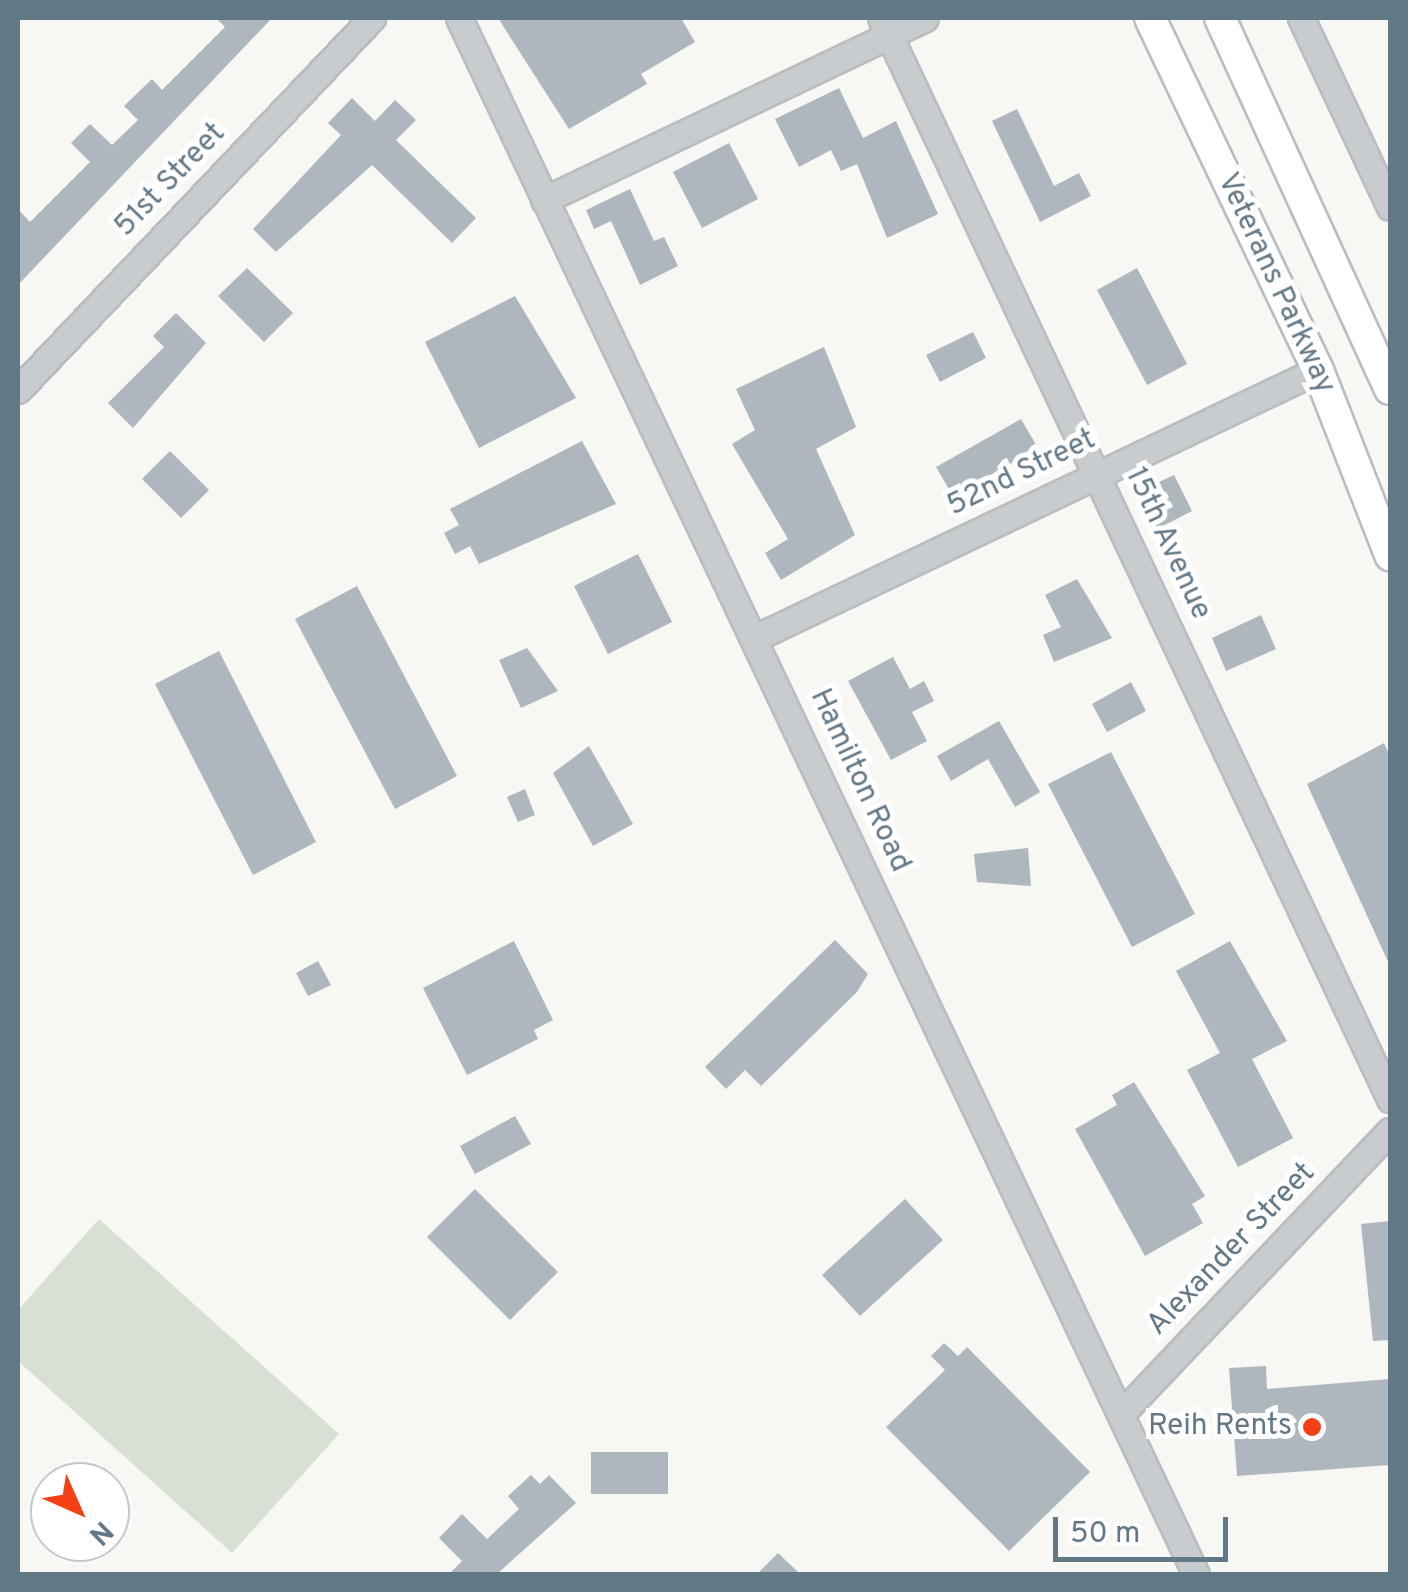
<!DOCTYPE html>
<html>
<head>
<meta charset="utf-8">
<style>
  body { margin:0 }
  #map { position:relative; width:1408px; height:1592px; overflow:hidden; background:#f7f7f3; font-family:Overpass,sans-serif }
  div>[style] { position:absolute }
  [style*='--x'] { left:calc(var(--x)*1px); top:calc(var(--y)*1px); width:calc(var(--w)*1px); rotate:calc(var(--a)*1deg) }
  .green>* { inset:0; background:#d8dfd3 }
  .building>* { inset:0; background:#aeb7bd }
  .roads { filter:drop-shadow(2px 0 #b9bdc1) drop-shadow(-2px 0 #b9bdc1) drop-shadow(0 2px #b9bdc1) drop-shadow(0 -2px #b9bdc1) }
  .minor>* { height:25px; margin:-12.5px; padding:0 12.5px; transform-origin:12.5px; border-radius:12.5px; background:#c8cccf }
  .major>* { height:30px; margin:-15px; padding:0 15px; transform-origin:15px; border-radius:15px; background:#fff }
  .dots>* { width:28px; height:28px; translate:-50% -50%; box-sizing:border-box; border:5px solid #fff; border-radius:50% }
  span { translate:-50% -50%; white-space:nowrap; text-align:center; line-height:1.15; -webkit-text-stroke:10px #fff; paint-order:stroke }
  .street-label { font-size:30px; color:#627887 }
  .poi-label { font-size:30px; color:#627887 }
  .right { translate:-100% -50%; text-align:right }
  .frame { position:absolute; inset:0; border:20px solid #627887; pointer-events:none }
  .north { position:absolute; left:30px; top:1462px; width:100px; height:100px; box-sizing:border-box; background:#fff; border:2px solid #c0c9cf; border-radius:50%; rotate:135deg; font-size:28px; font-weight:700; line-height:40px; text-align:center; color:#627887 }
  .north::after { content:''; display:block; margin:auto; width:35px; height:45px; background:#f54015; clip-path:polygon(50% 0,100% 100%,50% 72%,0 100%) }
  .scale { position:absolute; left:1053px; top:1517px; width:175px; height:45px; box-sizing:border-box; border:5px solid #627887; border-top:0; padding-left:12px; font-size:30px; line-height:35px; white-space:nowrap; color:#627887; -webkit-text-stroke:8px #fff; paint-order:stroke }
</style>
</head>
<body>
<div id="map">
  <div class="green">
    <i style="clip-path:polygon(99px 1219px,339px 1434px,232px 1553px,18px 1361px,18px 1310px)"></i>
  </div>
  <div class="building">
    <i style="clip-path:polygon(216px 18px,272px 18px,18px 285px,18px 209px,30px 222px,90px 162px,71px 143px,90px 124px,112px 145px,138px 120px,124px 106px,152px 79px,162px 90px,225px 27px)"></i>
    <i style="clip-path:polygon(498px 18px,681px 18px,695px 42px,641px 74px,647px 84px,569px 129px)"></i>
    <i style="clip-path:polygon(839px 88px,863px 138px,896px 121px,938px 214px,887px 238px,857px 164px,841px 171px,831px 150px,799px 167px,775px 119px)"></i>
    <i style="clip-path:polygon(352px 98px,375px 121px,395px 100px,416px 120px,396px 140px,476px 218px,452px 243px,372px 165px,276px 252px,253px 229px,341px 135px,328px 123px)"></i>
    <i style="clip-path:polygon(1017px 109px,1054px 186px,1079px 173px,1091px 196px,1040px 222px,992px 121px)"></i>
    <i style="clip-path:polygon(729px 143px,758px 199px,702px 228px,673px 172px)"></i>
    <i style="clip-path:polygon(630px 189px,654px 241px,664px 237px,678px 266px,640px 285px,611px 221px,594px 229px,586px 210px)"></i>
    <i style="clip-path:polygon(247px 268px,293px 313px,264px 342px,218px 296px)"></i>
    <i style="clip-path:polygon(1137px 268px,1187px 364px,1147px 385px,1097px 290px)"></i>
    <i style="clip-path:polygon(515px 296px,576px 398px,479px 448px,425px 342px)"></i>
    <i style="clip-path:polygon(176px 313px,206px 343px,133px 428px,108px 403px,164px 347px,153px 336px)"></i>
    <i style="clip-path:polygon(973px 332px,986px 358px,940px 382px,926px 355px)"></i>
    <i style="clip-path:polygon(824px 347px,856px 427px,816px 449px,855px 535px,781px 580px,765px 553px,788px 539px,732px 444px,755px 430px,736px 389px)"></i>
    <i style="clip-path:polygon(1021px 419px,1038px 448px,953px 496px,936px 467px)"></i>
    <i style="clip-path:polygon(582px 441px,616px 504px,479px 564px,470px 546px,455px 554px,444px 533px,459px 525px,450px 509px)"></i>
    <i style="clip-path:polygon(170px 451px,209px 490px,181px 518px,142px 479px)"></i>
    <i style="clip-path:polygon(1174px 475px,1192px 511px,1157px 529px,1138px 492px)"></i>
    <i style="clip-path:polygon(638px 554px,672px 622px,608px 654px,574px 586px)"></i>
    <i style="clip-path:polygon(1077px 579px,1112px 638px,1054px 662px,1043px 635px,1061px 627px,1045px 595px)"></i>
    <i style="clip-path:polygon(357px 586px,457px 776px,395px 809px,295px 619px)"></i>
    <i style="clip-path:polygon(1261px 615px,1276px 649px,1226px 671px,1212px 638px)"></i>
    <i style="clip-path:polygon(527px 648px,558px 691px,521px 708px,499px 660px)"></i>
    <i style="clip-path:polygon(219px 651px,316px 842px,253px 875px,155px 684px)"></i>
    <i style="clip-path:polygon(893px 657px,910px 689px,924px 681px,934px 701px,912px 712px,927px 741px,891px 760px,848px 681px)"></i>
    <i style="clip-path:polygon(1131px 682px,1146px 711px,1107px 732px,1092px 704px)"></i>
    <i style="clip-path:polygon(999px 721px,1040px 792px,1015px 807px,988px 759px,951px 781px,937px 756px)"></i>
    <i style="clip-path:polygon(1384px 743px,1390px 756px,1390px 966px,1307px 784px)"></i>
    <i style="clip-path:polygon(589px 746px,633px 824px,593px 846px,553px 773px)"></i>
    <i style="clip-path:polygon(1111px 752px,1195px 914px,1132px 947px,1048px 784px)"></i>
    <i style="clip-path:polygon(525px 789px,535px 815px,518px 822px,507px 797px)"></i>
    <i style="clip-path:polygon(1028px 848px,1031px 886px,977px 882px,974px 854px)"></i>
    <i style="clip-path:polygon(835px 940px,868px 974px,857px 992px,761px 1086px,745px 1070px,726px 1089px,705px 1067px)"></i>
    <i style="clip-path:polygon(514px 941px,553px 1020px,534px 1030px,538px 1039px,467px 1075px,423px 988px)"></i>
    <i style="clip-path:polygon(1230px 941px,1287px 1041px,1252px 1059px,1293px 1138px,1238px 1167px,1187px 1070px,1220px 1053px,1176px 971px)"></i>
    <i style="clip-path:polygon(318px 961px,331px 985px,308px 996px,296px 973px)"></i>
    <i style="clip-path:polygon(1134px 1082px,1205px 1196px,1192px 1204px,1203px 1223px,1145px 1256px,1075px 1129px,1117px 1105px,1112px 1095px)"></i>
    <i style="clip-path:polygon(515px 1116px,531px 1144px,475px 1174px,460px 1146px)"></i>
    <i style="clip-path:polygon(475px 1189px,558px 1272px,510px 1320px,427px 1237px)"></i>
    <i style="clip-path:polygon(905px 1199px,943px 1240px,860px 1316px,822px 1275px)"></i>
    <i style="clip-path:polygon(1390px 1221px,1390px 1340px,1373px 1341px,1361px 1224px)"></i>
    <i style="clip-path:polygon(944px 1343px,958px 1356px,967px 1347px,1090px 1472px,1009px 1551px,886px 1427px,945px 1370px,931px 1356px)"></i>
    <i style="clip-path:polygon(1266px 1366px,1267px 1389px,1390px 1379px,1390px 1465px,1237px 1476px,1229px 1368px)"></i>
    <i style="clip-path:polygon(591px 1452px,668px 1452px,668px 1494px,591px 1494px)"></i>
    <i style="clip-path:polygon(531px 1475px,540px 1484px,549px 1475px,576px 1503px,497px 1574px,449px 1574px,462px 1561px,439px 1538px,462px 1514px,487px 1539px,519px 1509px,508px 1496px)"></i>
    <i style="clip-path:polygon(778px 1553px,800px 1574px,757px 1574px)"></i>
  </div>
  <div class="roads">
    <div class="minor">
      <i style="--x:459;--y:18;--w:1722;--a:64.66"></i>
      <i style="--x:881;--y:18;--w:1195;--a:64.79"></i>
      <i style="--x:1301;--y:18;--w:209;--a:64.8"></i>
      <i style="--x:544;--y:200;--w:422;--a:-25.5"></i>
      <i style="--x:18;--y:390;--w:514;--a:-46.42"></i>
      <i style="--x:755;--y:638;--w:624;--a:-25.46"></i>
      <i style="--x:1121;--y:1414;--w:390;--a:-46.5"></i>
    </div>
    <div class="major">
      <i style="--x:1150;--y:18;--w:390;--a:64.5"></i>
      <i style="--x:1318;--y:370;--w:199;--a:68.7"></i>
      <i style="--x:1220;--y:18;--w:408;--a:65.4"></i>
    </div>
  </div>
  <div class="dots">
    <i style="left:1312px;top:1427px;background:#f54015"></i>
  </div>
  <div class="street-label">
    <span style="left:171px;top:181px;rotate:-46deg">51st Street</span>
    <span style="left:1275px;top:284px;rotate:65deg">Veterans Parkway</span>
    <span style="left:1022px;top:474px;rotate:-26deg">52nd Street</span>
    <span style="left:1167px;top:544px;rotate:65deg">15th Avenue</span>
    <span style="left:859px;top:781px;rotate:65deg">Hamilton Road</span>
    <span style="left:1232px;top:1250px;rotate:-46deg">Alexander Street</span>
  </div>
  <div class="poi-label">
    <span class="right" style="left:1292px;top:1427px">Reih Rents</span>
  </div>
  <div class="frame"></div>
  <div class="north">N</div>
  <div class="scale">50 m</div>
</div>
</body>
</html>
